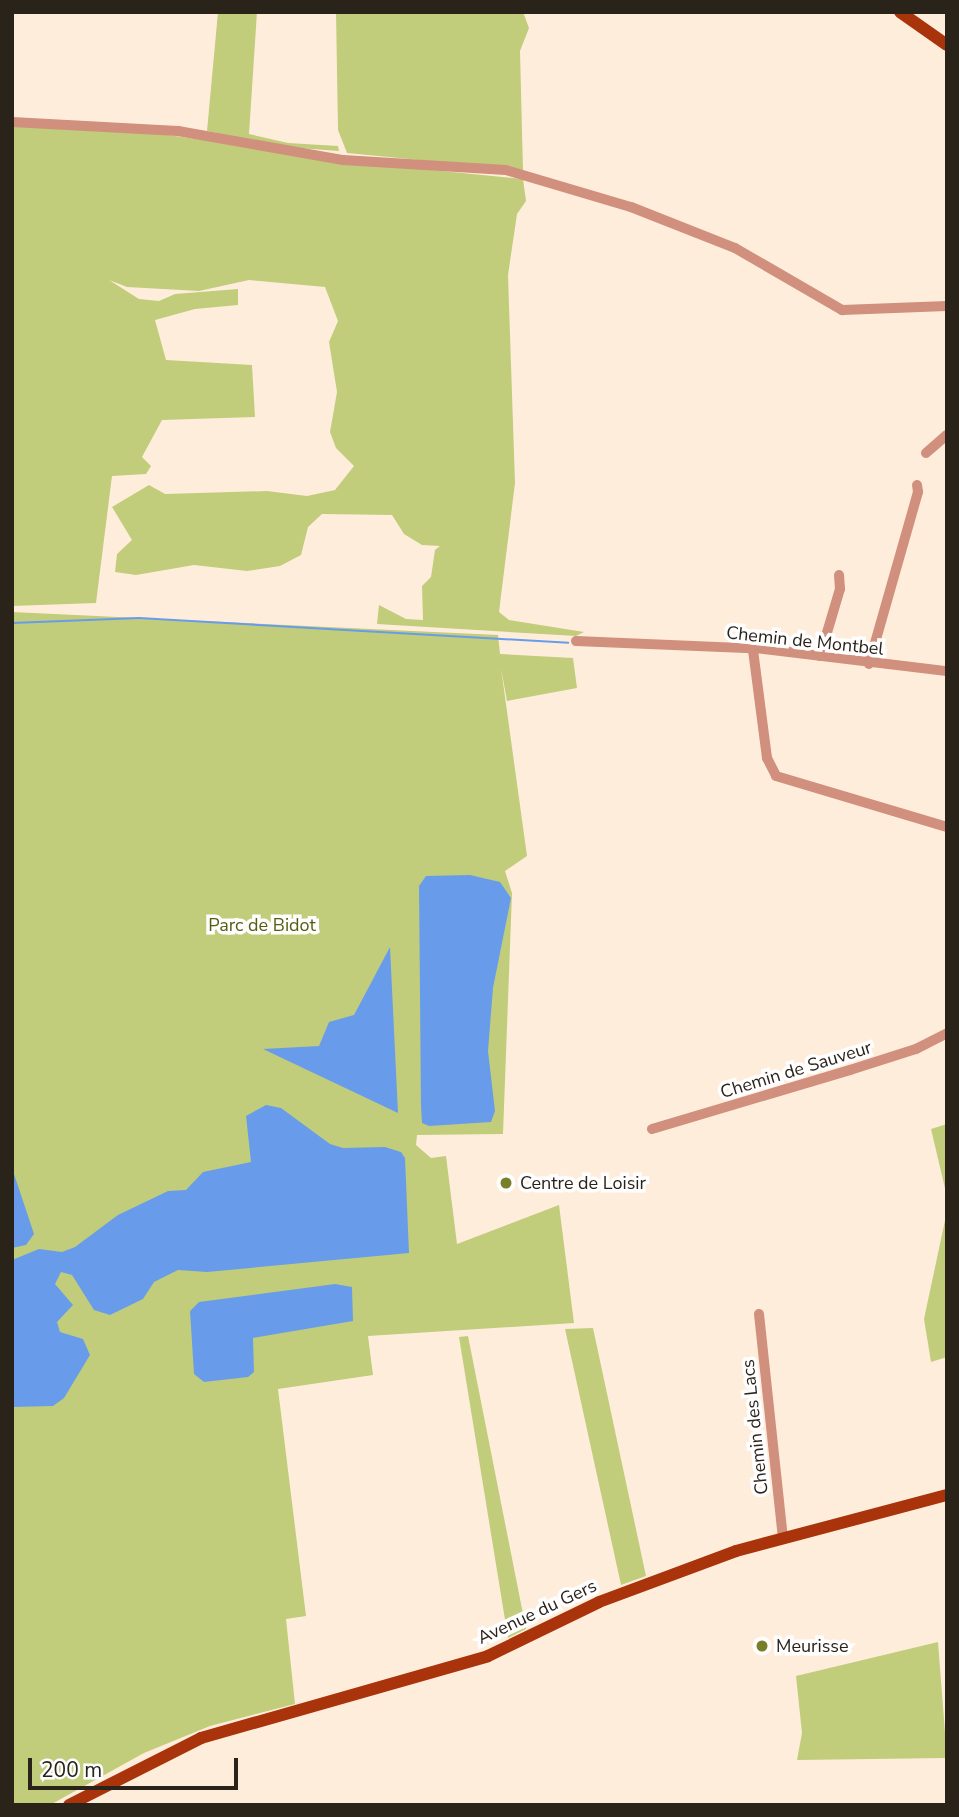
<!DOCTYPE html>
<html>
<head>
<meta charset="utf-8">
<style>
  body { margin:0 }
  #map { position:relative; width:959px; height:1817px; overflow:hidden; background:#ffeddc; font-family:"Nunito Sans",sans-serif }
  div>[style] { position:absolute }
  [style*='--x'] { left:calc(var(--x)*1px); top:calc(var(--y)*1px); width:calc(var(--w)*1px); rotate:calc(var(--a)*1deg) }
  .green>* { inset:0; background:#c1cd7b }
  .water>* { inset:0; background:#689cea }
  .stream>* { height:2px; margin:-1px; padding:0 1px; transform-origin:1px; border-radius:1px; background:#689cea }
  .minor>* { height:10px; margin:-5px; padding:0 5px; transform-origin:5px; border-radius:5px; background:#d18f7d }
  .major>* { height:12px; margin:-6px; padding:0 6px; transform-origin:6px; border-radius:6px; background:#a9330a }
  .dots>* { width:19px; height:19px; translate:-50% -50%; box-sizing:border-box; border:4px solid #fefefe; border-radius:50% }
  span { translate:-50% -50%; white-space:nowrap; text-align:center; line-height:1.15; -webkit-text-stroke:7px #fefefe; paint-order:stroke }
  .street-label { font-size:18px; color:#2a231a }
  .park-label { font-size:18px; color:#565d11 }
  .poi-label { font-size:18px; color:#2a231a }
  .left { translate:0 -50%; text-align:left }
  .frame { position:absolute; inset:0; border:14px solid #2a231a; pointer-events:none }
  .scale { position:absolute; left:28px; top:1758px; width:210px; height:32px; box-sizing:border-box; border:4px solid #2a231a; border-top:0; padding-left:9px; font-size:21px; line-height:24px; white-space:nowrap; color:#2a231a; -webkit-text-stroke:5px #fefefe; paint-order:stroke }
</style>
</head>
<body>
<div id="map">
  <div class="green">
    <i style="clip-path:polygon(218px 12px,257px 12px,249px 134px,288px 143px,338px 146px,339px 151px,285px 147px,207px 131px)"></i>
    <i style="clip-path:polygon(336px 12px,523px 12px,529px 28px,520px 51px,523px 170px,347px 153px,338px 130px)"></i>
    <i style="clip-path:polygon(12px 126px,120px 128px,361px 163px,523px 179px,526px 201px,517px 214px,508px 275px,515px 483px,499px 612px,509px 620px,584px 632px,576px 636px,377px 624px,379px 605px,406px 619px,423px 620px,422px 586px,431px 577px,435px 550px,440px 546px,422px 545px,404px 534px,392px 515px,322px 514px,308px 527px,301px 555px,280px 566px,247px 571px,194px 565px,136px 575px,115px 572px,117px 554px,132px 540px,112px 507px,149px 485px,165px 494px,267px 491px,307px 496px,335px 490px,354px 466px,336px 448px,330px 432px,337px 392px,329px 342px,338px 321px,325px 287px,249px 280px,199px 291px,127px 287px,109px 280px,139px 299px,159px 301px,175px 294px,238px 289px,238px 305px,195px 309px,155px 320px,166px 360px,252px 365px,255px 417px,162px 420px,142px 457px,151px 466px,146px 474px,112px 476px,96px 603px,12px 606px)"></i>
    <i style="clip-path:polygon(12px 612px,498px 635px,500px 654px,573px 658px,577px 688px,507px 701px,501px 668px,527px 856px,505px 871px,512px 893px,503px 1134px,417px 1135px,416px 1145px,431px 1158px,446px 1156px,457px 1244px,559px 1205px,574px 1323px,368px 1336px,373px 1375px,278px 1389px,306px 1616px,286px 1619px,295px 1704px,210px 1726px,144px 1753px,50px 1805px,12px 1805px)"></i>
    <i style="clip-path:polygon(947px 1124px,947px 1197px,931px 1129px)"></i>
    <i style="clip-path:polygon(947px 1211px,947px 1357px,931px 1362px,924px 1319px)"></i>
    <i style="clip-path:polygon(593px 1328px,646px 1576px,621px 1585px,565px 1329px)"></i>
    <i style="clip-path:polygon(468px 1336px,526px 1629px,508px 1638px,459px 1337px)"></i>
    <i style="clip-path:polygon(938px 1642px,947px 1758px,797px 1760px,802px 1733px,796px 1676px)"></i>
  </div>
  <div class="water">
    <i style="clip-path:polygon(470px 875px,500px 882px,511px 898px,493px 988px,488px 1051px,495px 1111px,491px 1122px,429px 1126px,422px 1123px,421px 1107px,419px 886px,426px 876px)"></i>
    <i style="clip-path:polygon(390px 947px,398px 1113px,263px 1049px,319px 1046px,329px 1022px,354px 1015px)"></i>
    <i style="clip-path:polygon(266px 1105px,281px 1108px,330px 1144px,343px 1148px,385px 1147px,401px 1152px,405px 1158px,409px 1253px,207px 1272px,178px 1270px,154px 1282px,143px 1299px,110px 1315px,94px 1310px,72px 1275px,61px 1272px,55px 1284px,73px 1305px,57px 1322px,60px 1332px,83px 1339px,90px 1355px,64px 1398px,53px 1406px,12px 1407px,12px 1260px,39px 1249px,62px 1252px,75px 1247px,118px 1215px,168px 1191px,186px 1190px,203px 1172px,251px 1162px,246px 1116px)"></i>
    <i style="clip-path:polygon(12px 1168px,34px 1234px,26px 1245px,12px 1248px)"></i>
    <i style="clip-path:polygon(335px 1284px,352px 1287px,353px 1321px,253px 1338px,254px 1372px,248px 1377px,204px 1382px,194px 1374px,190px 1311px,199px 1302px)"></i>
  </div>
  <div class="stream">
    <i style="--x:12;--y:623;--w:127;--a:-2.3"></i>
    <i style="--x:139;--y:618;--w:430;--a:3.3"></i>
  </div>
  <div class="minor">
    <i style="--x:12;--y:122;--w:166;--a:3.1"></i>
    <i style="--x:178;--y:131;--w:168;--a:10"></i>
    <i style="--x:343;--y:160;--w:163;--a:3.5"></i>
    <i style="--x:506;--y:170;--w:130;--a:16.5"></i>
    <i style="--x:631;--y:207;--w:112;--a:21.5"></i>
    <i style="--x:735;--y:248;--w:124;--a:30.1"></i>
    <i style="--x:842;--y:310;--w:105;--a:-2.2"></i>
    <i style="--x:926;--y:453;--w:28;--a:-41"></i>
    <i style="--x:576;--y:641;--w:188;--a:2.4"></i>
    <i style="--x:764;--y:649;--w:184;--a:6.9"></i>
    <i style="--x:753;--y:650;--w:109;--a:82.6"></i>
    <i style="--x:767;--y:758;--w:20;--a:63"></i>
    <i style="--x:776;--y:776;--w:178;--a:16.6"></i>
    <i style="--x:820;--y:656;--w:70;--a:-73.4"></i>
    <i style="--x:840;--y:589;--w:14;--a:-94"></i>
    <i style="--x:869;--y:664;--w:179;--a:-74.1"></i>
    <i style="--x:918;--y:492;--w:7;--a:-98"></i>
    <i style="--x:652;--y:1129;--w:207;--a:-16.6"></i>
    <i style="--x:850;--y:1070;--w:69;--a:-17.7"></i>
    <i style="--x:916;--y:1049;--w:35;--a:-27"></i>
    <i style="--x:759;--y:1314;--w:224;--a:83.9"></i>
  </div>
  <div class="major">
    <i style="--x:900;--y:12;--w:57;--a:35.1"></i>
    <i style="--x:69;--y:1805;--w:148;--a:-26.9"></i>
    <i style="--x:201;--y:1738;--w:298;--a:-15.9"></i>
    <i style="--x:488;--y:1656;--w:123;--a:-25.9"></i>
    <i style="--x:599;--y:1602;--w:146;--a:-20.4"></i>
    <i style="--x:736;--y:1551;--w:218;--a:-14.9"></i>
  </div>
  <div class="dots">
    <i style="left:506px;top:1183px;background:#797e28"></i>
    <i style="left:762px;top:1646px;background:#797e28"></i>
  </div>
  <div class="street-label">
    <span style="left:805px;top:641px;rotate:6deg">Chemin de Montbel</span>
    <span style="left:796px;top:1070px;rotate:-17deg">Chemin de Sauveur</span>
    <span style="left:755px;top:1427px;rotate:-96deg">Chemin des Lacs</span>
    <span style="left:537px;top:1612px;rotate:-25deg">Avenue du Gers</span>
  </div>
  <div class="park-label">
    <span style="left:262px;top:925px">Parc de Bidot</span>
  </div>
  <div class="poi-label">
    <span class="left" style="left:520px;top:1183px">Centre de Loisir</span>
    <span class="left" style="left:776px;top:1646px">Meurisse</span>
  </div>
  <div class="frame"></div>
  <div class="scale">200 m</div>
</div>
</body>
</html>
